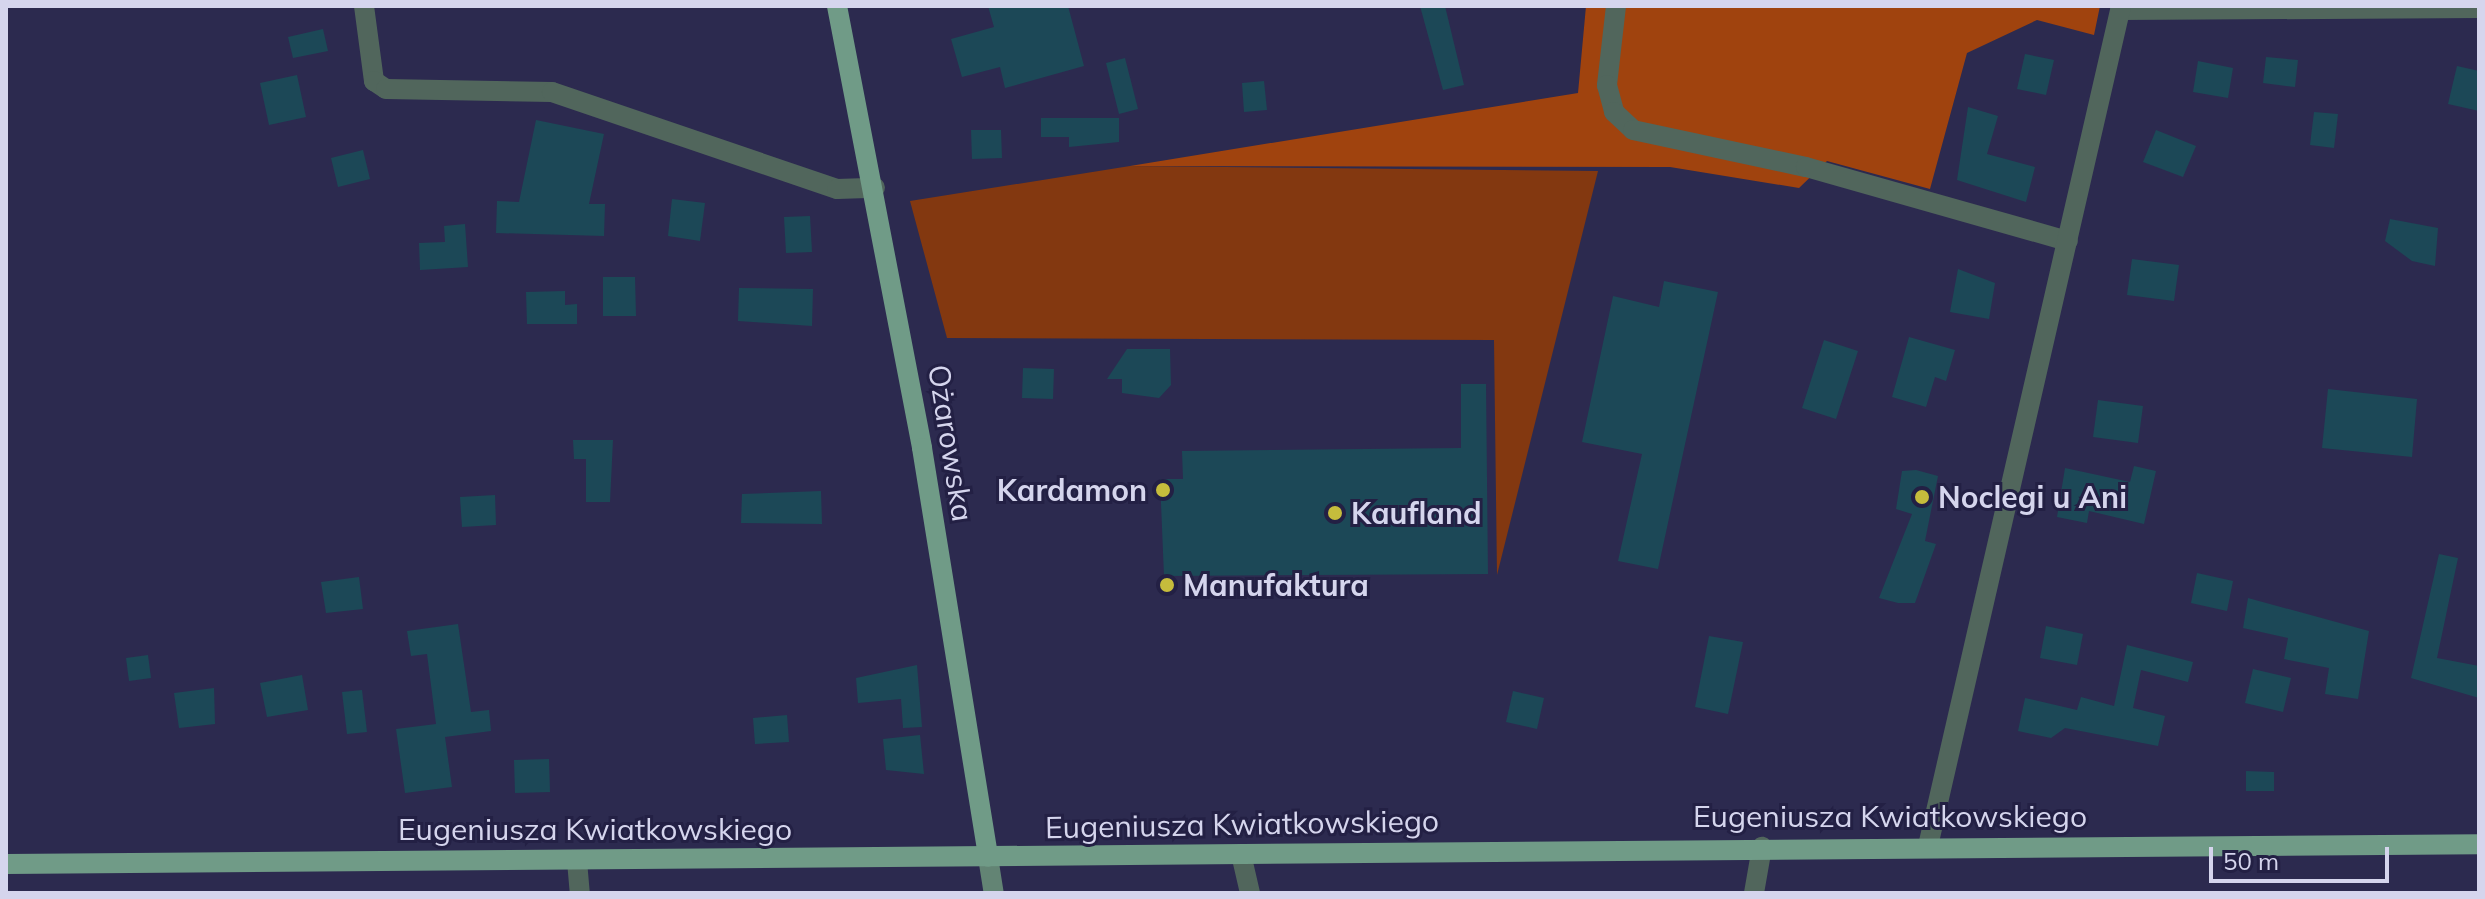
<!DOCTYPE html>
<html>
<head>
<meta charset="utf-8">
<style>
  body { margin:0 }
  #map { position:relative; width:2485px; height:899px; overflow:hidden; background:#2c2a4f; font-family:Mulish,sans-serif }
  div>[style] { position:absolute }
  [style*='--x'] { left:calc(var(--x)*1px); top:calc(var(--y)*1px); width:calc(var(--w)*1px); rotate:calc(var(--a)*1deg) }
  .green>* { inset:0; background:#833810 }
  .forest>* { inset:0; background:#a0430e }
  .building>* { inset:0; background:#1c4857 }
  .street>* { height:20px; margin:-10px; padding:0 10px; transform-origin:10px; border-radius:10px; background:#51665c }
  .secondary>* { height:20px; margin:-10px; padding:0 10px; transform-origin:10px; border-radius:10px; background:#638474 }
  .primary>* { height:20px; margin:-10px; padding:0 10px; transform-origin:10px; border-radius:10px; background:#709b87 }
  .dots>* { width:22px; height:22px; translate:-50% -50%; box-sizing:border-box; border:4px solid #232044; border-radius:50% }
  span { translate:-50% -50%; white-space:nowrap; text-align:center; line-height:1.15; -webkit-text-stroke:6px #232044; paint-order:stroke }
  .street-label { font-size:30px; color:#d5d5ed }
  .poi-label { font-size:30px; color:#d5d5ed; font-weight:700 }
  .right { translate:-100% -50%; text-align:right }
  .left { translate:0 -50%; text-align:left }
  .frame { position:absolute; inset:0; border:8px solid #d5d5ed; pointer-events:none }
  .scale { position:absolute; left:2209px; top:847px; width:180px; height:36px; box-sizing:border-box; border:4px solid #d5d5ed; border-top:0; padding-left:10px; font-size:24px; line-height:28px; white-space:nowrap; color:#d5d5ed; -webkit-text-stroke:6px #232044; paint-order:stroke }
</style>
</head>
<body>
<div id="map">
  <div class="green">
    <i style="clip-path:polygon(1130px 166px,1598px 171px,1497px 575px,1494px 340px,947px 338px,910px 201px)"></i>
  </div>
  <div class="forest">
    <i style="clip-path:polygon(1586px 6px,2100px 6px,2094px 35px,2037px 20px,1967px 53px,1930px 189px,1827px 161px,1799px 188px,1670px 167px,1130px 166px,1578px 93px)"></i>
  </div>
  <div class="building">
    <i style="clip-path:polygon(988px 6px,1068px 6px,1084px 66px,1005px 88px,1000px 67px,962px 77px,951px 39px,994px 27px)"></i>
    <i style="clip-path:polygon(1420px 6px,1445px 6px,1464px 85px,1443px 90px)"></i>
    <i style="clip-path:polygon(323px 29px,328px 51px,293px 58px,288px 37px)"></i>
    <i style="clip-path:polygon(2025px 54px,2054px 60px,2046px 95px,2017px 89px)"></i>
    <i style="clip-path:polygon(2266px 57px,2298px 60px,2295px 87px,2263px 83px)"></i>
    <i style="clip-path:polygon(1125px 58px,1138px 109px,1119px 114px,1106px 63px)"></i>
    <i style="clip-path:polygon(2198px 61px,2233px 68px,2228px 98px,2193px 92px)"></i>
    <i style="clip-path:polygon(2457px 66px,2479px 71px,2479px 111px,2448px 104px)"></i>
    <i style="clip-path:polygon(297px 75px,306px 117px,269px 125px,260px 83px)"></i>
    <i style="clip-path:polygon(1264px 81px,1267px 110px,1244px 112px,1242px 83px)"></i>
    <i style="clip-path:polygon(1968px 107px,1998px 116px,1987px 154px,2035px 167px,2026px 202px,1957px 180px)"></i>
    <i style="clip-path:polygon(2314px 112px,2338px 114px,2334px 148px,2310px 145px)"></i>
    <i style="clip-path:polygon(1041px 118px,1119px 118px,1119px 142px,1069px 147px,1069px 137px,1041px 137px)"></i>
    <i style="clip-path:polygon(536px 120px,604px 134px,589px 204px,605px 204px,604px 236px,496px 233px,497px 201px,519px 202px)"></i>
    <i style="clip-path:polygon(971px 130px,1001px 130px,1002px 158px,972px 159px)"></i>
    <i style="clip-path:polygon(2156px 130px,2196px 146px,2183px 177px,2143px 162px)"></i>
    <i style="clip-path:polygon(363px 150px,370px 179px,338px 187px,331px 158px)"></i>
    <i style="clip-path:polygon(672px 199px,705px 203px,700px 241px,668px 236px)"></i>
    <i style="clip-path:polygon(810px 216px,812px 252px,786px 253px,784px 217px)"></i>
    <i style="clip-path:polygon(2390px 219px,2438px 228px,2435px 266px,2412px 261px,2385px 241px)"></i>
    <i style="clip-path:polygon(465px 224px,468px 267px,420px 270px,419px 243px,445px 242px,444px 226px)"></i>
    <i style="clip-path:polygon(2132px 259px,2179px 265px,2174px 301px,2127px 295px)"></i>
    <i style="clip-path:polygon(1958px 269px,1995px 283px,1989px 319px,1950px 312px)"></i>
    <i style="clip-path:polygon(603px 277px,635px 277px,636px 316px,603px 316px)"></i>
    <i style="clip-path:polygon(1664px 281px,1718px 292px,1658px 569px,1618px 561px,1642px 454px,1582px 442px,1613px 296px,1659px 307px)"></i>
    <i style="clip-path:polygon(739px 288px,813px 289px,812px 326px,738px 321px)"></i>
    <i style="clip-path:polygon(565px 291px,565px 305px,577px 304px,577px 324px,527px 324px,526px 292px)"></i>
    <i style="clip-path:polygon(1909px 337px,1955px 350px,1946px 381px,1935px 377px,1926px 407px,1892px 397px)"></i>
    <i style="clip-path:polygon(1824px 340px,1858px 351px,1836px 419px,1802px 408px)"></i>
    <i style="clip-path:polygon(1127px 349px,1170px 349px,1171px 385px,1159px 398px,1122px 393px,1122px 379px,1107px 379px)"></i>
    <i style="clip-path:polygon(1023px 368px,1054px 369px,1053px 399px,1022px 398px)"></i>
    <i style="clip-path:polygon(1461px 384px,1486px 384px,1488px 574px,1164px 576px,1160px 479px,1183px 479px,1182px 451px,1461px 448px)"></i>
    <i style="clip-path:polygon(2328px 389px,2417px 399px,2412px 457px,2322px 448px)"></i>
    <i style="clip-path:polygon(2098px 400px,2143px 406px,2138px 443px,2093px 437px)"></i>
    <i style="clip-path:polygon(573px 440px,613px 440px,610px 502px,586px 502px,586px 459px,574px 459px)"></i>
    <i style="clip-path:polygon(2134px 466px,2156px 471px,2144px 524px,2089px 511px,2087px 523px,2057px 517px,2065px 468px,2130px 482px)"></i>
    <i style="clip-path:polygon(1916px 470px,1938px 476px,1925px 541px,1936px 544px,1915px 603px,1898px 603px,1879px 598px,1912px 514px,1896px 509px,1902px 471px)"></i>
    <i style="clip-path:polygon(821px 491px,822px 524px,741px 523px,742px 494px)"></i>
    <i style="clip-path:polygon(495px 495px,496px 525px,462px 527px,460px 497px)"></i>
    <i style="clip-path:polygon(2439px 554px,2458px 558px,2437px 658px,2479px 666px,2479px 698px,2411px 678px)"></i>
    <i style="clip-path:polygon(2197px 573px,2233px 581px,2227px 611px,2191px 603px)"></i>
    <i style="clip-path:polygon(359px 577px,363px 609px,326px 613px,321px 582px)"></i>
    <i style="clip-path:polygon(2248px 598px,2369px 631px,2358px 699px,2325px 694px,2329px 668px,2284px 659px,2288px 638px,2243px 628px)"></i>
    <i style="clip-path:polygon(458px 624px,471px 712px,489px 710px,491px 731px,445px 737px,452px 787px,405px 793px,396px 729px,436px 724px,427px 654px,411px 656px,407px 631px)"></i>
    <i style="clip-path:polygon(2046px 626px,2083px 634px,2077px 665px,2040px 658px)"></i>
    <i style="clip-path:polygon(1709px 636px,1743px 642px,1728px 714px,1695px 707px)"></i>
    <i style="clip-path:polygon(2127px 645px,2193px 662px,2188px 682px,2141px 670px,2133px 708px,2165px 716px,2158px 746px,2065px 728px,2051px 738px,2018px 731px,2025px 698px,2077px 710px,2081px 697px,2114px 706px)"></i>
    <i style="clip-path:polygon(148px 655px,151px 678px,129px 681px,126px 658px)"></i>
    <i style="clip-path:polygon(917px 665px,922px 727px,903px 728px,901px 699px,858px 703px,856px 678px)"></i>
    <i style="clip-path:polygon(2253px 669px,2291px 678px,2283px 712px,2245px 703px)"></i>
    <i style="clip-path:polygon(302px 675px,308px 710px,267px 717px,260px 683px)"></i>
    <i style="clip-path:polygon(214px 688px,215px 724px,179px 728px,174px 693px)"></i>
    <i style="clip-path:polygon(362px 690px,367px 732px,347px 734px,342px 692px)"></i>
    <i style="clip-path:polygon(1513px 691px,1544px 698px,1537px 729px,1506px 722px)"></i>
    <i style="clip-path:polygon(787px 715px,789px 742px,755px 744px,753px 718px)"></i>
    <i style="clip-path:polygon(920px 735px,924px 774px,886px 770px,883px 739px)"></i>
    <i style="clip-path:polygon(549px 759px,550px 792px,515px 793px,514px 760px)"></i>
    <i style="clip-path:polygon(2246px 771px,2274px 772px,2274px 791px,2246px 791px)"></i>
  </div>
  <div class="street">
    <i style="--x:364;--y:6;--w:76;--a:82.4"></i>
    <i style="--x:374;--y:81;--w:14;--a:34"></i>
    <i style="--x:386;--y:89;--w:166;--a:1"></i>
    <i style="--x:552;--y:92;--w:301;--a:18.8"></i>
    <i style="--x:837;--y:189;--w:38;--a:-2"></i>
    <i style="--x:1616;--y:6;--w:80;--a:96.5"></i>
    <i style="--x:1607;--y:85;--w:28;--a:75"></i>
    <i style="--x:1614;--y:112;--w:26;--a:43"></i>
    <i style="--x:1633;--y:130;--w:177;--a:12.1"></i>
    <i style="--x:1806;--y:167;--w:272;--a:15.8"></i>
    <i style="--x:2120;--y:10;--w:359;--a:-0.3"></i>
    <i style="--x:1928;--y:846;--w:862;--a:-77.06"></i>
    <i style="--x:1241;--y:854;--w:40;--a:77"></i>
    <i style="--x:577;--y:861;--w:32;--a:85"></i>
    <i style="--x:1754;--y:893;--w:47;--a:-80.1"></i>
  </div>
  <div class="secondary">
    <i style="--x:988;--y:857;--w:36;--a:81"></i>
  </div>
  <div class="primary">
    <i style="--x:837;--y:6;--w:450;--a:79.1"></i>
    <i style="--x:922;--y:448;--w:414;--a:80.8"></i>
    <i style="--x:6;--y:864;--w:2473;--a:-0.46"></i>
  </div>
  <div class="dots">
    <i style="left:1163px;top:490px;background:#c6bc3c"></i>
    <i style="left:1922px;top:497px;background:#c6bc3c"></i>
    <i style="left:1335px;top:513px;background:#c6bc3c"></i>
    <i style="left:1167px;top:585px;background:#c6bc3c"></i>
  </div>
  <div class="street-label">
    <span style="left:951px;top:443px;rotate:81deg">Ożarowska</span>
    <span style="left:1890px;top:816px">Eugeniusza Kwiatkowskiego</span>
    <span style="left:1242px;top:824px;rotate:-1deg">Eugeniusza Kwiatkowskiego</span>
    <span style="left:595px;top:829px">Eugeniusza Kwiatkowskiego</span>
  </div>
  <div class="poi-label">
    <span class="right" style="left:1147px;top:490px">Kardamon</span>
    <span class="left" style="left:1938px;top:497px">Noclegi u Ani</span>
    <span class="left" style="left:1351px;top:513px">Kaufland</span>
    <span class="left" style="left:1183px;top:585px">Manufaktura</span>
  </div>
  <div class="frame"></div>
  <div class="scale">50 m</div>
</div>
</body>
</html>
